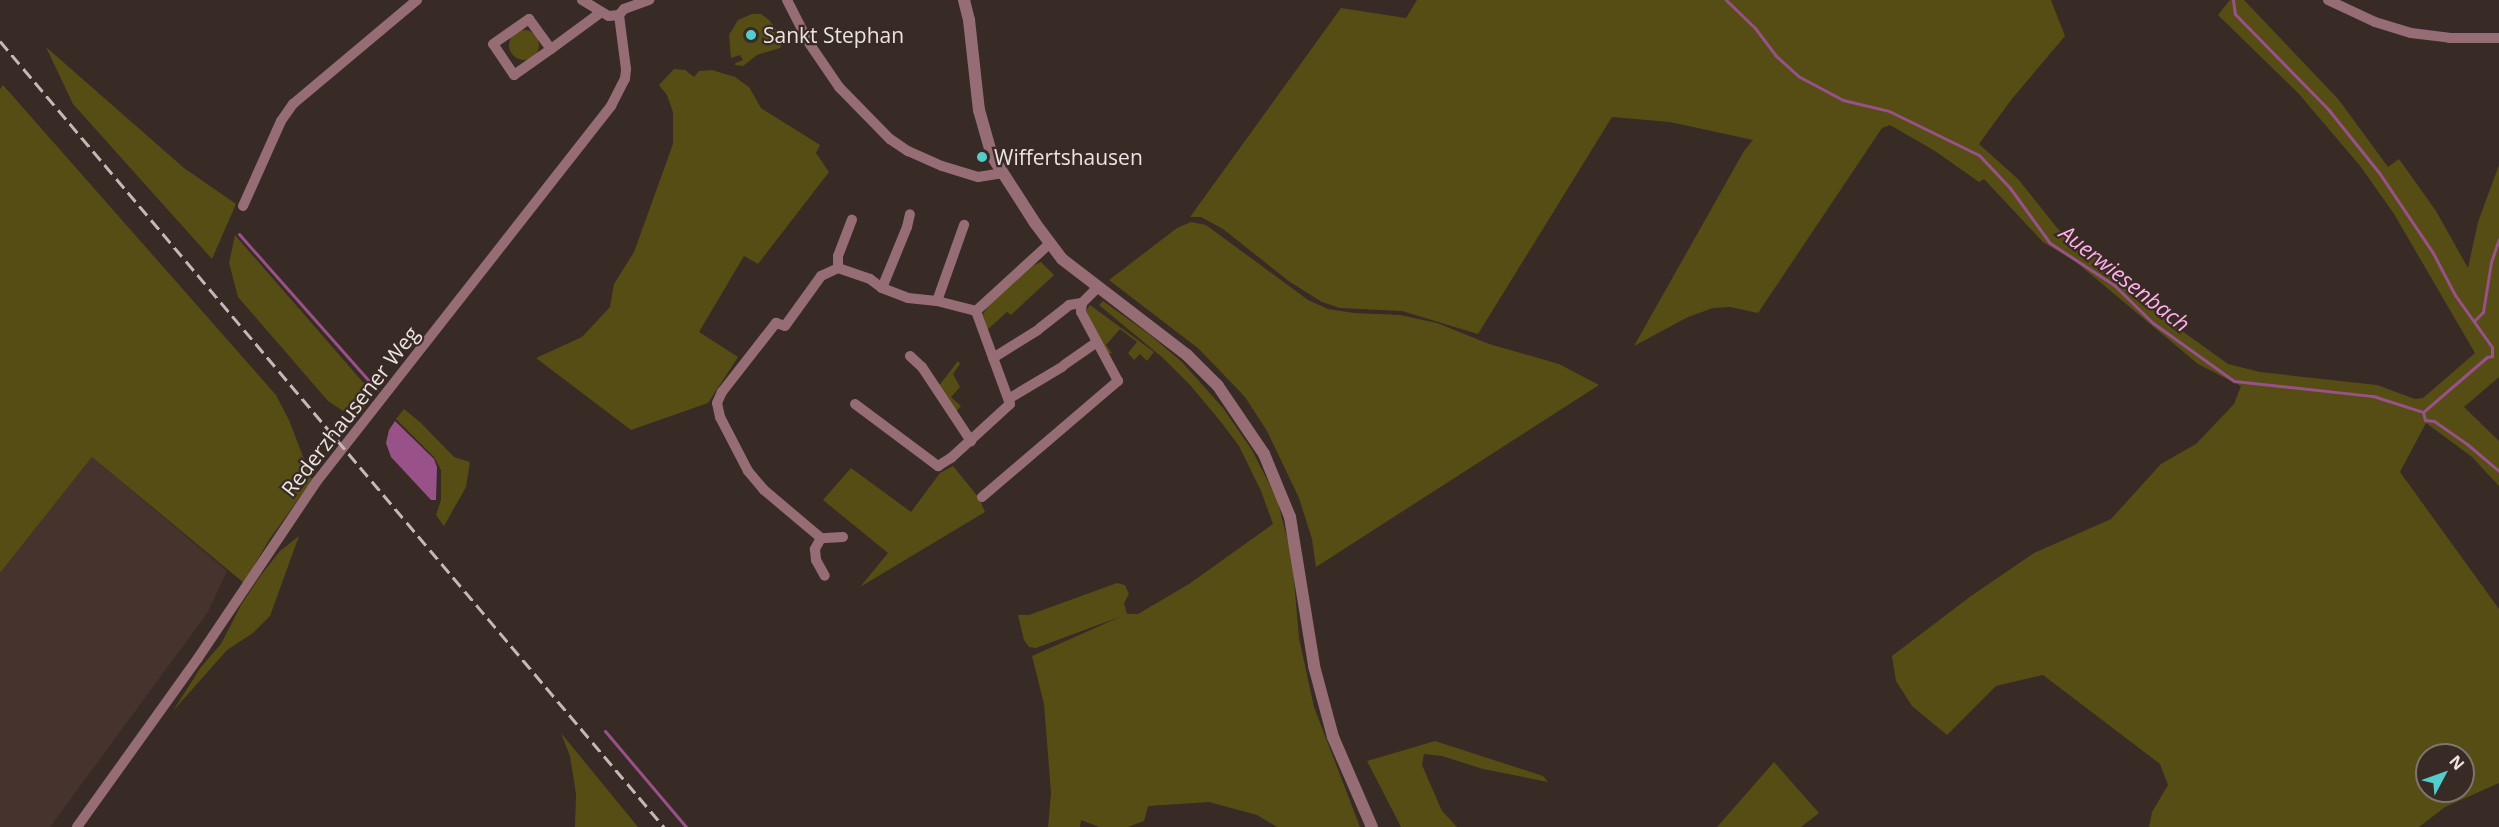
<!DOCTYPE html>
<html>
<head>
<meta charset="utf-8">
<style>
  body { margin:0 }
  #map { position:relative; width:2499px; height:827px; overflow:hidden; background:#382a25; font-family:"Open Sans",sans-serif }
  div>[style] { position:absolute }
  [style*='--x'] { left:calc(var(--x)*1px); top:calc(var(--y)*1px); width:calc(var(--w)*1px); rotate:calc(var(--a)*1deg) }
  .built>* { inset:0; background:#47332d }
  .green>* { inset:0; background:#564d14 }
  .round { border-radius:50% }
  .water>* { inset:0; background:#985189 }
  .stream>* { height:3px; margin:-1.5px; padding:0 1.5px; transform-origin:1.5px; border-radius:1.5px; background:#985189 }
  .minor>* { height:10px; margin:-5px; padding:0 5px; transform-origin:5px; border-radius:5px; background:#976d75 }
  .tertiary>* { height:12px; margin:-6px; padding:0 6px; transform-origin:6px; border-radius:6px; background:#976d75 }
  .rail>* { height:3px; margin-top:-1.5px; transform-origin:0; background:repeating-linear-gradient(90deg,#c3b9b5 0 12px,transparent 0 18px) }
  .dots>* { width:16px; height:16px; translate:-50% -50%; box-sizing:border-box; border:3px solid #382a25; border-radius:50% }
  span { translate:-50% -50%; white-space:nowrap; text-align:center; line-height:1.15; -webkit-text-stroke:4.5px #382a25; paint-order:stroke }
  .poi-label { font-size:21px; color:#ece3df }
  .left { translate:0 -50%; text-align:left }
  .street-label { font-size:21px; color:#ece3df }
  .water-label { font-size:22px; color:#ffafeb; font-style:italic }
  .north { position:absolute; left:2415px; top:743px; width:60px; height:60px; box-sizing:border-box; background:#382a25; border:2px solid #80746f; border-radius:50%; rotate:49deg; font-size:16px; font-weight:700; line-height:24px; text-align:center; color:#ece3df }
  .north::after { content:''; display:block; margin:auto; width:21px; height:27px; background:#53cdcb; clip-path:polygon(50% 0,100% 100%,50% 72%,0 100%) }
</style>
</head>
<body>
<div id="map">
  <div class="built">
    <i style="clip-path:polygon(92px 457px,227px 571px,208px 612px,50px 827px,0 827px,0 573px)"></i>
  </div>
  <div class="green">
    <i style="clip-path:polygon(evenodd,1417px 0,2051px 0,2065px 36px,2011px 100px,1979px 144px,2018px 179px,2058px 229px,2102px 261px,2153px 310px,2228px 364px,2260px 372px,2377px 385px,2415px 399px,2423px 398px,2475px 353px,2394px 214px,2361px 167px,2299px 94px,2218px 15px,2230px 0,2244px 0,2339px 100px,2388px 167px,2399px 159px,2436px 211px,2468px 268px,2478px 222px,2499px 165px,2499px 377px,2464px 407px,2499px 441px,2499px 486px,2472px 457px,2426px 423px,2400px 472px,2499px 609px,2499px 783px,2445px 807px,2419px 827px,2149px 827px,2152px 812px,2168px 785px,2160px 764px,2043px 675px,1996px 686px,1947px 735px,1912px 706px,1896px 681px,1892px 656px,1971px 596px,2034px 553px,2111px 519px,2161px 464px,2196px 444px,2234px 404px,2241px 386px,2198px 364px,2076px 262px,2043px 242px,1984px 179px,1979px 182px,1935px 151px,1890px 125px,1882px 128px,1758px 313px,1730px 307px,1713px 308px,1688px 317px,1634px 346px,1744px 151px,1753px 140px,1670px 122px,1612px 117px,1478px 334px,1402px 311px,1340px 308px,1322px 302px,1290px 282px,1223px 229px,1201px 217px,1190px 217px,1341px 8px,1406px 18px,1417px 0,2427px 755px,2463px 755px,2463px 791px,2427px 791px,2427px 755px)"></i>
    <i style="clip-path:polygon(752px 14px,761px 14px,769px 20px,782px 37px,783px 43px,780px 48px,757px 55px,743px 66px,736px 65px,734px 64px,743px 60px,740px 55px,731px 58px,729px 35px,738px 20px)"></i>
    <i class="round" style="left:509px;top:30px;width:30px;height:30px"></i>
    <i style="clip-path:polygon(46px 47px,184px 168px,236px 204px,212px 259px,73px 104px)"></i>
    <i style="clip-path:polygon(674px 69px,685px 70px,694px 77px,699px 71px,712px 70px,735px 77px,749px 87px,761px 108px,820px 145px,816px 153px,829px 172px,758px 264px,744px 256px,699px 332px,738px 357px,708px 403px,631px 430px,536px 358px,582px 337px,610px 307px,614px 284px,634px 252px,673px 144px,673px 112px,667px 95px,659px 85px)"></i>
    <i style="clip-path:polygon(3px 85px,276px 395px,289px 420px,312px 480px,269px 540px,244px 583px,92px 457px,0 573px,0 89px)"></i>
    <i style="clip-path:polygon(1191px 222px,1206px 225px,1308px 300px,1328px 309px,1354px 313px,1400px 315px,1437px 323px,1489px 344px,1559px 364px,1599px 385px,1316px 567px,1312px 539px,1299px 498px,1267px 431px,1245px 397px,1199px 349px,1109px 280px,1177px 228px)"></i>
    <i style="clip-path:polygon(235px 235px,374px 395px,355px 419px,328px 401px,238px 297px,229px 263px)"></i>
    <i style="clip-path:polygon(1041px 262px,1054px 275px,1011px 315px,1007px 312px,987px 330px,983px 314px,990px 304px,1034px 265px)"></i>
    <i style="clip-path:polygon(1103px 301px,1149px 334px,1182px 362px,1223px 408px,1252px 450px,1277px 499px,1292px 557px,1299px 638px,1314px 707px,1360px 827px,1277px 827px,1257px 815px,1209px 802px,1148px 806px,1144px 821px,1128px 827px,1099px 827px,1081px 820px,1080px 827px,1048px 827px,1051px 793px,1044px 704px,1032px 656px,1122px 616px,1036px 648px,1029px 647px,1024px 640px,1018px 615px,1029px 615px,1117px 583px,1125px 585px,1129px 594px,1124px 603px,1127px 614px,1138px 614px,1189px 584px,1273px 524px,1261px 491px,1239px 446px,1221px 422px,1190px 385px,1163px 358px,1099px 305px)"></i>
    <i style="clip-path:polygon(1090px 305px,1154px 352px,1147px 361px,1140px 354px,1134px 360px,1128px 353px,1137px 342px,1120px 329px,1106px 345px,1112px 353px,1107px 354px,1086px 311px)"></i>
    <i style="clip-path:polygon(958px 361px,960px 364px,953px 374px,960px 387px,951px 397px,961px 406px,955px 413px,938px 387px)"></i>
    <i style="clip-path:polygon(404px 409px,421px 423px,454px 457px,470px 462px,466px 487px,444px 526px,436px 515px,441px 500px,441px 470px,434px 457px,396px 419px)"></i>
    <i style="clip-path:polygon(953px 466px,979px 498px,985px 512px,860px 587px,888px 553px,823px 500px,851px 468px,911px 512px,940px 473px)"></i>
    <i style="clip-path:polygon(299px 536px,270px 616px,253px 633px,227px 650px,173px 711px,201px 667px,221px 644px,241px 605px,261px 575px,280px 551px)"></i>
    <i style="clip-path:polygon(561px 733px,638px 827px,575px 827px,576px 794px,570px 756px)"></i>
    <i style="clip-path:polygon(1435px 741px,1543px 776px,1548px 782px,1483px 769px,1442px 756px,1424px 754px,1422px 765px,1442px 811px,1457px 827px,1401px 827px,1367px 761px)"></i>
    <i style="clip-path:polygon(1774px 762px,1819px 813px,1801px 827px,1717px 827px)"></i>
  </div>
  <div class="water">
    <i style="clip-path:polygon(395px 421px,434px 459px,437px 467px,436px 500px,431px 500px,391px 457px,386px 443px,389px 430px)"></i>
  </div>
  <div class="stream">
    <i style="--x:1726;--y:0;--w:40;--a:44"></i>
    <i style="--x:1755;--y:28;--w:34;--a:53"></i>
    <i style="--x:1775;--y:55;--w:31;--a:42"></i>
    <i style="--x:1798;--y:76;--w:51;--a:28.1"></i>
    <i style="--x:1843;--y:100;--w:47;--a:13.4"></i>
    <i style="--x:1889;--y:111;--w:100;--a:26.1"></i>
    <i style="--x:1979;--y:155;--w:45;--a:46.8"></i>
    <i style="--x:2010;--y:188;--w:68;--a:54"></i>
    <i style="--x:2050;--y:243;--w:77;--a:33.3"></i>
    <i style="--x:2114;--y:285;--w:54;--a:44.3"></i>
    <i style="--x:2153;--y:323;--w:100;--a:35.6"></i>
    <i style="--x:2234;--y:381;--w:140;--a:6.2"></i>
    <i style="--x:2373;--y:396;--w:52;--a:17.7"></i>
    <i style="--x:2423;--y:412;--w:8;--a:76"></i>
    <i style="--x:2425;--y:420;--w:9;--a:6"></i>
    <i style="--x:2434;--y:421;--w:40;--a:34.9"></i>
    <i style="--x:2467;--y:444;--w:42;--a:40.2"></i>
    <i style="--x:2233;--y:0;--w:14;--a:82"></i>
    <i style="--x:2235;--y:14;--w:133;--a:45.6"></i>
    <i style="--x:2328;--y:109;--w:83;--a:51.3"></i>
    <i style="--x:2380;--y:174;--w:95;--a:56.1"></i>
    <i style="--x:2433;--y:253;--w:47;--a:62.4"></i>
    <i style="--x:2455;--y:295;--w:64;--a:54.6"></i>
    <i style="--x:2492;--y:347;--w:9;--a:90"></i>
    <i style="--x:2492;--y:356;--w:5;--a:169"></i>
    <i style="--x:2487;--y:357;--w:84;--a:139.3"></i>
    <i style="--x:239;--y:234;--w:208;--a:48.5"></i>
    <i style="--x:2474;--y:321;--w:13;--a:-45"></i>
    <i style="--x:2483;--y:312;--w:51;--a:-80.9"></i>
    <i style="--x:2491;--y:262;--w:24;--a:-71"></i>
    <i style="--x:605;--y:731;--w:126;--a:49.8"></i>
  </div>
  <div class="minor">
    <i style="--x:582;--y:0;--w:31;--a:31"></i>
    <i style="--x:609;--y:16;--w:10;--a:-6"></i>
    <i style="--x:619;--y:15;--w:8;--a:-50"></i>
    <i style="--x:624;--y:9;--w:27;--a:-20"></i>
    <i style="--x:787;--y:0;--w:48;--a:62.9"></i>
    <i style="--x:809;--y:43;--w:53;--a:55.7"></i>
    <i style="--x:839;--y:87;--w:73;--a:45.6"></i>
    <i style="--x:890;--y:139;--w:22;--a:34"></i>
    <i style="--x:908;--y:151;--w:37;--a:24"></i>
    <i style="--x:942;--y:166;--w:38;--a:17"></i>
    <i style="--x:978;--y:177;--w:24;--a:-9"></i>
    <i style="--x:2328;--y:0;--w:52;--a:25.1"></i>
    <i style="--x:2375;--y:22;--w:38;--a:17"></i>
    <i style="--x:2411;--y:33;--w:38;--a:7"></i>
    <i style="--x:2449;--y:38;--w:50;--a:0"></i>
    <i style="--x:551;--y:49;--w:45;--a:144.9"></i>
    <i style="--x:514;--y:75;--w:37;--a:-124"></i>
    <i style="--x:493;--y:44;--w:44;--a:-34.8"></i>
    <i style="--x:529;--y:19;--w:37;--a:54"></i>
    <i style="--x:551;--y:49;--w:61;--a:-36.3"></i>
    <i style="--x:243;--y:206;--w:93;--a:-65.9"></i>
    <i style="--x:281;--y:121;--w:21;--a:-55"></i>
    <i style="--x:293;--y:104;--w:162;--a:-40"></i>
    <i style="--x:838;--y:268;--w:12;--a:-90"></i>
    <i style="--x:838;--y:256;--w:39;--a:-69"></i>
    <i style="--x:882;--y:288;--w:66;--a:-67.7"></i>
    <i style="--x:907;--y:227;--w:13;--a:-77"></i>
    <i style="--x:937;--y:301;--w:81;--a:-70.4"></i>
    <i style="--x:1040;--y:328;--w:37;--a:-38"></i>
    <i style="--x:1069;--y:305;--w:13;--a:-9"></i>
    <i style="--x:910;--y:356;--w:16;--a:43"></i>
    <i style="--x:922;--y:367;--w:89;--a:56.5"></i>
    <i style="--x:993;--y:358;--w:53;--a:-31.9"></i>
    <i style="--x:1064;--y:365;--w:40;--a:-34.9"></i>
    <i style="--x:1010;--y:398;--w:61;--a:-30.8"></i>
    <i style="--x:855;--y:404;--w:104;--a:36.8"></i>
    <i style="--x:938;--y:466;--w:15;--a:-32"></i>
    <i style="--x:951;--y:458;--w:80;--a:-42.5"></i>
    <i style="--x:1010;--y:404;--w:99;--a:-110.1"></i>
    <i style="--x:982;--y:497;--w:179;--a:-40.5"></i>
    <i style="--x:1118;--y:381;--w:78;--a:-118.2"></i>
    <i style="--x:1081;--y:312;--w:9;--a:-84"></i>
    <i style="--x:1082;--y:303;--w:21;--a:-45"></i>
    <i style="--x:843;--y:537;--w:22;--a:177"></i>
    <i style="--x:821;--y:538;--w:75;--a:-139.9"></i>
    <i style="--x:764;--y:490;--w:25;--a:-130"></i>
    <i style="--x:748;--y:471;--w:61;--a:-117.4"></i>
    <i style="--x:720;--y:417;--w:14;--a:-102"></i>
    <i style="--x:717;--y:403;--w:12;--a:-66"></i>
    <i style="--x:722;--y:392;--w:88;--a:-52"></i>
    <i style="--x:776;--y:323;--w:9;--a:18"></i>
    <i style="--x:785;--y:326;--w:62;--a:-54.2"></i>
    <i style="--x:821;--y:276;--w:19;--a:-25"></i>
    <i style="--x:838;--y:268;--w:34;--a:19"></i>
    <i style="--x:870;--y:279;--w:15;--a:37"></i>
    <i style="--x:882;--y:288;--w:28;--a:21"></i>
    <i style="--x:908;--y:298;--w:29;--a:6"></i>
    <i style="--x:937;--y:301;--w:40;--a:14.4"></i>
    <i style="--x:976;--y:311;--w:99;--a:-42.5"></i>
    <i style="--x:821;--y:538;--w:13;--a:119"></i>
    <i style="--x:815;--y:549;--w:11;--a:85"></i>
    <i style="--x:816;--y:560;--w:18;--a:61"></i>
    <i style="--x:77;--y:827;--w:208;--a:-54.4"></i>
    <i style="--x:198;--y:658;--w:213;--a:-56.1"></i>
    <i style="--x:317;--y:481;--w:477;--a:-51.9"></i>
    <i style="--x:611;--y:106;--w:30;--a:-63"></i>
    <i style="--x:625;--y:79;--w:10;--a:-84"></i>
    <i style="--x:626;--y:69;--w:54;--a:-97.4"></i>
  </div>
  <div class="tertiary">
    <i style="--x:964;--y:0;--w:21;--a:76"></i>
    <i style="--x:969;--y:20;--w:91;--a:83.7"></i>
    <i style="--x:979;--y:110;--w:48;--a:74.2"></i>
    <i style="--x:992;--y:156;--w:80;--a:57.3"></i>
    <i style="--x:1035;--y:223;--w:45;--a:53.1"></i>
    <i style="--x:1062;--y:259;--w:158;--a:37.5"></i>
    <i style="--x:1187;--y:355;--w:44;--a:45"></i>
    <i style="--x:1218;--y:386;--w:82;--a:55.9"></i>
    <i style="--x:1264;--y:454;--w:68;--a:67.6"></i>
    <i style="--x:1290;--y:517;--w:151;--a:80.8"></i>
    <i style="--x:1314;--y:666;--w:73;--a:75"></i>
    <i style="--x:1333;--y:737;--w:98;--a:66.6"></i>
  </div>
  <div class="rail">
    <i style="--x:0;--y:41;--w:1029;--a:49.81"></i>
  </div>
  <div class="dots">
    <i style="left:751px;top:35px;background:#53cdcb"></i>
    <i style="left:982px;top:157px;background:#53cdcb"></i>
  </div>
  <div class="poi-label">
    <span class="left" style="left:763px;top:35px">Sankt Stephan</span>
    <span class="left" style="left:994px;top:157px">Wiffertshausen</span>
  </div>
  <div class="street-label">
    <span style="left:350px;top:411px;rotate:-52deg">Rederzhausener Weg</span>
  </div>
  <div class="water-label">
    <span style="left:2125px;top:278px;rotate:38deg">Auerwiesenbach</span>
  </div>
  <div class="north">N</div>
</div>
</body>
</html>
